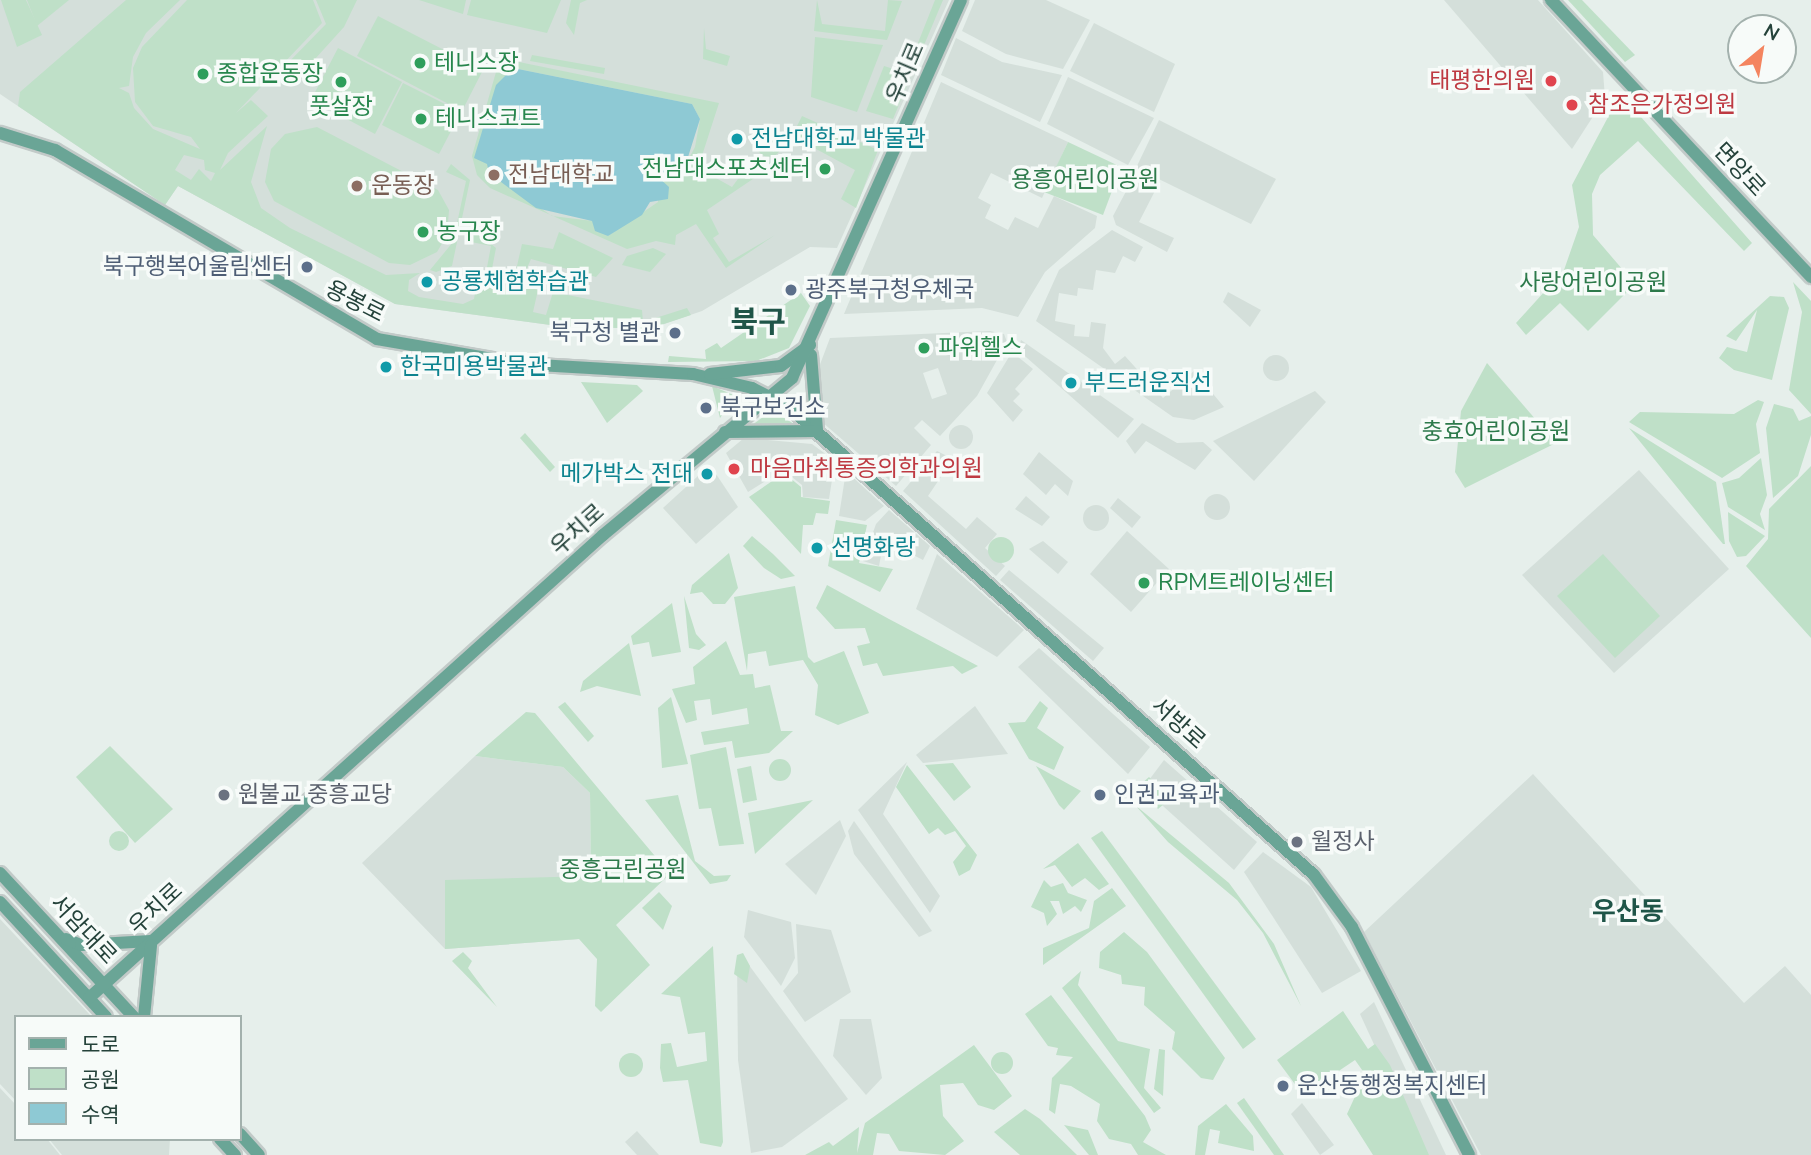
<!DOCTYPE html>
<html>
<head>
<meta charset="utf-8">
<style>
  body { margin:0 }
  #map { position:relative; width:1811px; height:1155px; overflow:hidden; background:#e6efeb; font-family:"Nunito Sans","Noto Sans KR",sans-serif }
  div>[style] { position:absolute }
  [style*='--x'] { left:calc(var(--x)*1px); top:calc(var(--y)*1px); width:calc(var(--w)*1px); rotate:calc(var(--a)*1deg) }
  .built>* { inset:0; background:#d4dfda }
  .round { border-radius:50% }
  .green>* { inset:0; background:#bfe0c8 }
  .water>* { inset:0; background:#8ec9d4 }
  .roads { filter:drop-shadow(2px 0 #c2cac8) drop-shadow(-2px 0 #c2cac8) drop-shadow(0 2px #c2cac8) drop-shadow(0 -2px #c2cac8) }
  .major>* { height:12px; margin:-6px; padding:0 6px; transform-origin:6px; border-radius:6px; background:#6aa596 }
  .dots>* { width:19px; height:19px; translate:-50% -50%; box-sizing:border-box; border:4px solid #f7fbf9; border-radius:50% }
  span { translate:-50% -50%; white-space:nowrap; text-align:center; line-height:1.15; -webkit-text-stroke:7px #f7fbf9; paint-order:stroke }
  .leisure-label { font-size:23px; color:#27864d }
  .left { translate:0 -50%; text-align:left }
  .right { translate:-100% -50%; text-align:right }
  .street-label { font-size:23px; color:#24423a }
  .health-label { font-size:23px; color:#be3a42 }
  .culture-label { font-size:23px; color:#0d838f }
  .education-label { font-size:23px; color:#785e54 }
  .park-label { font-size:23px; color:#2d7a4b }
  .service-label { font-size:23px; color:#4e5e75 }
  .worship-label { font-size:23px; color:#5b616d }
  .quarter-label { font-size:26px; color:#1f5548; font-weight:700 }
  .district-label { font-size:30px; color:#1f5548; font-weight:700 }
  .legend { position:absolute; left:14px; top:1015px; width:228px; height:126px; box-sizing:border-box; background:#f7fbf9; border:2px solid #a3b1ad; margin:0; padding:9px 12px; list-style:none; font-size:21px; color:#24423a }
  .legend li { display:flex; align-items:center; gap:14px; height:35px }
  .legend b { width:35px; border:2px solid #a3b1ad }
  .north { position:absolute; left:1727px; top:14px; width:70px; height:70px; box-sizing:border-box; background:#f7fbf9; border:2px solid #a3b1ad; border-radius:50%; rotate:30deg; font-size:19px; font-weight:700; line-height:28px; text-align:center; color:#24423a }
  .north::after { content:''; display:block; margin:auto; width:24px; height:32px; background:#f4845f; clip-path:polygon(50% 0,100% 100%,50% 72%,0 100%) }
</style>
</head>
<body>
<div id="map">
  <div class="built">
    <i style="clip-path:polygon(0 0,949px 0,837px 248px,810px 247px,702px 311px,649px 329px,558px 326px,395px 304px,178px 186px,165px 205px,0 94px)"></i>
    <i style="clip-path:polygon(975px 0,1046px 0,1090px 20px,1063px 69px,1006px 54px,962px 31px)"></i>
    <i style="clip-path:polygon(1444px 0,1538px 0,1603px 72px,1605px 98px,1572px 149px)"></i>
    <i style="clip-path:polygon(1094px 23px,1175px 64px,1154px 112px,1070px 71px)"></i>
    <i style="clip-path:polygon(956px 38px,1002px 62px,1062px 75px,1040px 122px,941px 75px)"></i>
    <i style="clip-path:polygon(1068px 77px,1154px 118px,1128px 165px,1047px 124px)"></i>
    <i style="clip-path:polygon(941px 82px,1068px 142px,1042px 198px,991px 173px,978px 198px,991px 205px,985px 218px,1008px 230px,1015px 217px,1038px 228px,1054px 196px,1097px 216px,1095px 228px,1045px 272px,1018px 317px,982px 308px,844px 314px)"></i>
    <i style="clip-path:polygon(1159px 120px,1276px 179px,1251px 224px,1136px 168px)"></i>
    <i style="clip-path:polygon(1132px 180px,1157px 187px,1139px 222px,1174px 238px,1167px 252px,1116px 225px,1113px 216px)"></i>
    <i style="clip-path:polygon(1112px 230px,1143px 247px,1135px 262px,1123px 256px,1115px 273px,1096px 270px,1093px 290px,1078px 288px,1077px 296px,1059px 293px,1055px 321px,1075px 325px,1074px 336px,1089px 337px,1091px 322px,1106px 324px,1103px 348px,1115px 364px,1125px 356px,1163px 398px,1194px 371px,1224px 407px,1194px 420px,1173px 417px,1036px 321px,1059px 270px)"></i>
    <i style="clip-path:polygon(1228px 292px,1261px 310px,1250px 327px,1223px 302px)"></i>
    <i style="clip-path:polygon(evenodd,990px 331px,1004px 334px,1007px 342px,977px 396px,940px 436px,922px 420px,914px 428px,931px 445px,896px 486px,822px 422px,816px 375px,830px 338px,990px 331px,938px 368px,947px 394px,932px 399px,923px 373px,938px 368px)"></i>
    <i style="clip-path:polygon(1021px 340px,1134px 419px,1118px 438px,1018px 350px)"></i>
    <i style="clip-path:polygon(1012px 352px,1033px 369px,1015px 389px,1020px 394px,1013px 401px,1023px 410px,1013px 422px,987px 393px)"></i>
    <i class="round" style="left:1263px;top:355px;width:26px;height:26px"></i>
    <i style="clip-path:polygon(1315px 391px,1326px 402px,1254px 481px,1213px 441px)"></i>
    <i style="clip-path:polygon(1142px 423px,1177px 443px,1203px 442px,1212px 450px,1195px 470px,1146px 441px,1135px 454px,1126px 441px)"></i>
    <i class="round" style="left:949px;top:425px;width:24px;height:24px"></i>
    <i style="clip-path:polygon(744px 438px,812px 444px,835px 461px,829px 499px,803px 497px,802px 485px,783px 470px,748px 492px,726px 453px)"></i>
    <i style="clip-path:polygon(937px 451px,953px 459px,928px 496px,966px 529px,977px 517px,997px 534px,985px 548px,1005px 566px,996px 576px,903px 491px)"></i>
    <i style="clip-path:polygon(1039px 452px,1073px 481px,1068px 496px,1055px 484px,1046px 495px,1023px 474px)"></i>
    <i style="clip-path:polygon(710px 465px,738px 507px,696px 544px,663px 508px)"></i>
    <i style="clip-path:polygon(1639px 470px,1729px 569px,1614px 673px,1522px 575px)"></i>
    <i style="clip-path:polygon(846px 471px,884px 506px,865px 521px,839px 516px)"></i>
    <i class="round" style="left:1204px;top:494px;width:26px;height:26px"></i>
    <i style="clip-path:polygon(1026px 496px,1050px 517px,1042px 526px,1015px 509px)"></i>
    <i style="clip-path:polygon(1118px 498px,1141px 517px,1132px 528px,1110px 508px)"></i>
    <i class="round" style="left:1083px;top:505px;width:26px;height:26px"></i>
    <i style="clip-path:polygon(889px 510px,930px 546px,923px 560px,884px 540px,879px 566px,863px 561px,876px 524px)"></i>
    <i style="clip-path:polygon(1127px 531px,1169px 569px,1131px 612px,1090px 574px)"></i>
    <i style="clip-path:polygon(1043px 541px,1068px 562px,1058px 574px,1029px 549px)"></i>
    <i style="clip-path:polygon(937px 554px,1024px 630px,997px 657px,916px 609px)"></i>
    <i style="clip-path:polygon(1009px 570px,1104px 648px,1093px 661px,1000px 580px)"></i>
    <i style="clip-path:polygon(1039px 648px,1150px 747px,1128px 774px,1018px 667px)"></i>
    <i style="clip-path:polygon(975px 706px,1008px 754px,923px 763px,916px 755px)"></i>
    <i style="clip-path:polygon(475px 756px,563px 767px,590px 793px,591px 877px,579px 877px,579px 939px,445px 949px,362px 863px)"></i>
    <i style="clip-path:polygon(1164px 760px,1257px 842px,1234px 870px,1143px 788px)"></i>
    <i style="clip-path:polygon(907px 762px,883px 814px,940px 896px,930px 913px,858px 810px)"></i>
    <i style="clip-path:polygon(1533px 774px,1744px 1003px,1785px 966px,1811px 995px,1811px 1155px,1481px 1155px,1364px 932px)"></i>
    <i style="clip-path:polygon(840px 820px,846px 836px,816px 895px,785px 864px)"></i>
    <i style="clip-path:polygon(854px 821px,932px 931px,919px 937px,854px 854px,848px 831px)"></i>
    <i style="clip-path:polygon(1263px 852px,1311px 887px,1361px 971px,1322px 993px,1244px 872px)"></i>
    <i style="clip-path:polygon(748px 910px,791px 922px,795px 958px,781px 986px,744px 937px)"></i>
    <i style="clip-path:polygon(0 919px,92px 1017px,16px 1017px,16px 1101px,0 1084px)"></i>
    <i style="clip-path:polygon(796px 924px,831px 930px,851px 992px,805px 1022px,783px 991px,798px 973px)"></i>
    <i style="clip-path:polygon(743px 957px,848px 1099px,782px 1147px,751px 1153px,738px 1060px,737px 959px)"></i>
    <i style="clip-path:polygon(1374px 1002px,1446px 1155px,1425px 1155px,1360px 1014px)"></i>
    <i style="clip-path:polygon(840px 1019px,871px 1019px,882px 1078px,866px 1095px,833px 1056px)"></i>
    <i style="clip-path:polygon(0 1088px,16px 1105px,16px 1139px,47px 1139px,60px 1155px,0 1155px)"></i>
    <i style="clip-path:polygon(1302px 1103px,1334px 1145px,1320px 1155px,1291px 1114px)"></i>
    <i style="clip-path:polygon(637px 1131px,659px 1155px,637px 1155px,625px 1142px)"></i>
    <i style="clip-path:polygon(49px 1139px,170px 1139px,169px 1155px,62px 1155px)"></i>
  </div>
  <div class="green">
    <i style="clip-path:polygon(1px 0,26px 0,42px 35px,17px 47px)"></i>
    <i style="clip-path:polygon(27px 0,69px 0,37px 26px)"></i>
    <i style="clip-path:polygon(evenodd,126px 0,180px 0,146px 33px,133px 57px,129px 86px,119px 88px,129px 93px,134px 108px,153px 129px,200px 149px,191px 137px,153px 126px,135px 102px,133px 68px,142px 47px,187px 0,313px 0,322px 23px,236px 113px,251px 100px,268px 116px,228px 153px,220px 170px,267px 126px,251px 182px,261px 208px,290px 228px,386px 275px,420px 273px,409px 280px,408px 291px,419px 297px,463px 304px,474px 299px,476px 288px,456px 283px,457px 276px,485px 278px,491px 246px,466px 241px,469px 225px,496px 248px,491px 274px,514px 279px,522px 244px,553px 249px,559px 232px,613px 258px,596px 277px,531px 259px,520px 284px,538px 290px,533px 312px,546px 315px,553px 292px,642px 310px,643px 322px,687px 308px,691px 315px,649px 329px,558px 326px,395px 304px,178px 186px,165px 205px,18px 106px,20px 92px,126px 0,184px 155px,204px 160px,205px 170px,215px 173px,211px 181px,199px 169px,191px 180px,175px 170px,184px 155px)"></i>
    <i style="clip-path:polygon(316px 0,357px 0,344px 27px,295px 81px,281px 70px,326px 24px)"></i>
    <i style="clip-path:polygon(419px 0,466px 0,463px 14px)"></i>
    <i style="clip-path:polygon(471px 0,561px 0,547px 33px,467px 15px)"></i>
    <i style="clip-path:polygon(571px 0,587px 0,580px 3px,574px 35px,566px 23px)"></i>
    <i style="clip-path:polygon(817px 0,822px 24px,885px 31px,888px 0,902px 1px,887px 40px,814px 31px)"></i>
    <i style="clip-path:polygon(935px 0,943px 0,893px 119px,866px 111px,884px 66px,906px 73px)"></i>
    <i style="clip-path:polygon(1568px 0,1582px 0,1635px 55px,1625px 62px)"></i>
    <i style="clip-path:polygon(378px 16px,483px 70px,462px 111px,357px 56px)"></i>
    <i style="clip-path:polygon(704px 28px,706px 49px,730px 56px,727px 66px,703px 59px)"></i>
    <i style="clip-path:polygon(815px 37px,883px 45px,857px 112px,811px 97px)"></i>
    <i style="clip-path:polygon(338px 48px,402px 82px,375px 134px,311px 100px)"></i>
    <i style="clip-path:polygon(532px 55px,605px 68px,604px 74px,530px 61px)"></i>
    <i style="clip-path:polygon(evenodd,500px 58px,719px 103px,698px 168px,732px 187px,755px 156px,775px 164px,707px 210px,719px 234px,713px 238px,729px 262px,775px 235px,726px 268px,696px 224px,676px 235px,675px 245px,656px 241px,627px 249px,490px 188px,477px 175px,472px 156px,500px 58px,513px 68px,692px 104px,700px 119px,695px 147px,678px 179px,671px 167px,658px 177px,658px 202px,608px 236px,593px 221px,552px 216px,489px 173px,488px 115px,513px 68px)"></i>
    <i style="clip-path:polygon(403px 83px,461px 112px,439px 154px,382px 125px)"></i>
    <i style="clip-path:polygon(1626px 100px,1752px 243px,1744px 251px,1638px 141px,1600px 175px,1592px 194px,1593px 235px,1635px 284px,1588px 331px,1560px 303px,1526px 335px,1516px 323px,1564px 270px,1579px 227px,1572px 185px,1615px 104px)"></i>
    <i style="clip-path:polygon(802px 116px,878px 150px,856px 208px,841px 199px,855px 170px,792px 136px)"></i>
    <i style="clip-path:polygon(317px 127px,438px 190px,449px 210px,447px 235px,437px 252px,410px 265px,389px 263px,274px 201px,265px 182px,271px 149px,285px 134px)"></i>
    <i class="round" style="left:757px;top:133px;width:24px;height:24px"></i>
    <i style="clip-path:polygon(1068px 142px,1121px 167px,1103px 215px,1044px 192px)"></i>
    <i style="clip-path:polygon(451px 164px,470px 180px,452px 266px,436px 272px,430px 270px,453px 242px,466px 181px,446px 172px)"></i>
    <i style="clip-path:polygon(653px 248px,666px 254px,650px 272px,622px 265px,627px 256px)"></i>
    <i style="clip-path:polygon(1793px 282px,1811px 301px,1811px 414px,1789px 390px,1802px 312px)"></i>
    <i style="clip-path:polygon(801px 293px,810px 306px,789px 348px,756px 361px,668px 362px,669px 356px,706px 359px,705px 350px,717px 343px,721px 348px)"></i>
    <i style="clip-path:polygon(1770px 296px,1784px 297px,1789px 308px,1772px 380px,1734px 370px,1719px 358px,1727px 347px,1747px 352px,1757px 310px,1736px 341px,1726px 336px)"></i>
    <i style="clip-path:polygon(1487px 363px,1556px 443px,1465px 488px,1455px 472px,1461px 411px)"></i>
    <i style="clip-path:polygon(581px 382px,637px 385px,643px 391px,607px 423px)"></i>
    <i style="clip-path:polygon(712px 386px,736px 396px,720px 418px)"></i>
    <i style="clip-path:polygon(1758px 400px,1764px 402px,1756px 424px,1760px 453px,1722px 478px,1629px 422px,1640px 412px,1734px 414px)"></i>
    <i style="clip-path:polygon(1774px 404px,1793px 409px,1799px 421px,1811px 416px,1811px 435px,1798px 476px,1773px 498px,1766px 428px)"></i>
    <i style="clip-path:polygon(773px 411px,799px 427px,748px 428px,770px 412px)"></i>
    <i style="clip-path:polygon(1629px 428px,1716px 482px,1725px 544px,1723px 544px)"></i>
    <i style="clip-path:polygon(525px 433px,555px 467px,550px 472px,520px 438px)"></i>
    <i style="clip-path:polygon(1761px 458px,1767px 495px,1760px 514px,1765px 530px,1728px 507px,1722px 483px,1739px 478px)"></i>
    <i style="clip-path:polygon(1811px 466px,1811px 638px,1746px 566px,1768px 539px,1769px 509px)"></i>
    <i style="clip-path:polygon(784px 473px,801px 487px,801px 497px,830px 501px,828px 514px,816px 513px,813px 525px,803px 525px,801px 554px,749px 497px)"></i>
    <i style="clip-path:polygon(1728px 512px,1765px 536px,1746px 556px,1737px 557px,1729px 541px)"></i>
    <i style="clip-path:polygon(836px 520px,867px 525px,859px 563px,893px 569px,880px 592px,828px 566px)"></i>
    <i style="clip-path:polygon(752px 536px,773px 554px,795px 576px,781px 579px,764px 568px,743px 546px)"></i>
    <i class="round" style="left:988px;top:537px;width:26px;height:26px"></i>
    <i style="clip-path:polygon(729px 553px,738px 588px,725px 604px,713px 604px,702px 592px,690px 594px,692px 585px)"></i>
    <i style="clip-path:polygon(1603px 554px,1660px 616px,1615px 658px,1557px 596px)"></i>
    <i style="clip-path:polygon(827px 585px,889px 619px,978px 666px,962px 674px,953px 666px,883px 676px,877px 663px,863px 666px,857px 646px,870px 643px,865px 628px,835px 629px,816px 608px)"></i>
    <i style="clip-path:polygon(795px 586px,808px 657px,814px 663px,844px 651px,869px 713px,838px 725px,815px 715px,818px 685px,803px 660px,769px 666px,766px 651px,748px 654px,747px 671px,734px 597px)"></i>
    <i style="clip-path:polygon(684px 596px,696px 634px,706px 645px,699px 650px,689px 648px)"></i>
    <i style="clip-path:polygon(672px 603px,681px 652px,652px 657px,649px 642px,633px 645px,631px 636px)"></i>
    <i style="clip-path:polygon(726px 641px,740px 675px,753px 674px,755px 688px,770px 685px,781px 731px,793px 731px,769px 753px,735px 758px,732px 741px,704px 745px,701px 732px,749px 724px,747px 708px,712px 715px,710px 699px,694px 701px,697px 720px,686px 723px,672px 689px,695px 684px,693px 667px)"></i>
    <i style="clip-path:polygon(629px 643px,641px 696px,597px 686px,580px 692px,583px 681px)"></i>
    <i style="clip-path:polygon(671px 697px,688px 764px,662px 768px,658px 708px)"></i>
    <i style="clip-path:polygon(1040px 701px,1048px 708px,1037px 728px,1064px 747px,1054px 770px,1029px 759px,1008px 723px,1025px 722px)"></i>
    <i style="clip-path:polygon(565px 702px,594px 736px,588px 742px,558px 707px)"></i>
    <i style="clip-path:polygon(526px 712px,535px 713px,670px 874px,616px 925px,650px 965px,601px 1012px,595px 1006px,597px 959px,579px 939px,445px 949px,445px 880px,591px 876px,590px 793px,563px 767px,475px 756px)"></i>
    <i style="clip-path:polygon(110px 746px,173px 809px,135px 843px,76px 777px)"></i>
    <i style="clip-path:polygon(726px 747px,744px 844px,719px 846px,711px 808px,699px 809px,690px 755px)"></i>
    <i class="round" style="left:769px;top:759px;width:22px;height:22px"></i>
    <i style="clip-path:polygon(953px 763px,971px 787px,954px 801px,925px 765px)"></i>
    <i style="clip-path:polygon(907px 765px,977px 855px,970px 870px,959px 876px,953px 862px,966px 846px,955px 831px,945px 835px,938px 828px,929px 834px,896px 787px)"></i>
    <i style="clip-path:polygon(751px 766px,757px 800px,743px 803px,737px 769px)"></i>
    <i style="clip-path:polygon(1036px 766px,1081px 791px,1064px 810px,1059px 805px)"></i>
    <i style="clip-path:polygon(1149px 777px,1170px 799px,1158px 809px,1140px 785px)"></i>
    <i style="clip-path:polygon(678px 795px,695px 861px,714px 876px,731px 875px,727px 881px,710px 884px,645px 800px)"></i>
    <i style="clip-path:polygon(813px 800px,755px 854px,748px 813px)"></i>
    <i style="clip-path:polygon(1135px 805px,1229px 883px,1274px 944px,1301px 1006px,1263px 933px,1237px 900px,1168px 842px)"></i>
    <i class="round" style="left:109px;top:831px;width:20px;height:20px"></i>
    <i style="clip-path:polygon(1102px 831px,1256px 1039px,1243px 1049px,1091px 838px)"></i>
    <i style="clip-path:polygon(1078px 843px,1109px 884px,1099px 890px,1085px 878px,1072px 887px,1055px 865px,1043px 869px)"></i>
    <i style="clip-path:polygon(1044px 880px,1051px 887px,1063px 883px,1068px 893px,1087px 900px,1081px 912px,1075px 906px,1063px 914px,1059px 901px,1050px 901px,1057px 914px,1047px 926px,1044px 913px,1031px 907px)"></i>
    <i style="clip-path:polygon(1112px 888px,1126px 906px,1043px 965px,1043px 948px,1089px 928px,1094px 901px)"></i>
    <i style="clip-path:polygon(659px 892px,672px 906px,663px 930px,642px 908px)"></i>
    <i style="clip-path:polygon(1124px 932px,1147px 952px,1225px 1058px,1213px 1080px,1201px 1078px,1172px 1049px,1175px 1032px,1144px 1005px,1145px 987px,1122px 984px,1121px 975px,1099px 968px,1100px 952px)"></i>
    <i style="clip-path:polygon(713px 946px,723px 1142px,721px 1147px,700px 1143px,688px 1080px,663px 1082px,660px 1068px,661px 1044px,671px 1043px,677px 1067px,707px 1061px,705px 1032px,688px 1034px,680px 997px,661px 994px)"></i>
    <i style="clip-path:polygon(463px 952px,472px 961px,468px 968px,497px 1007px,452px 961px)"></i>
    <i style="clip-path:polygon(743px 953px,750px 966px,747px 983px,734px 974px,737px 955px)"></i>
    <i style="clip-path:polygon(1081px 971px,1078px 985px,1118px 1041px,1150px 1049px,1144px 1088px,1161px 1108px,1154px 1113px,1062px 988px)"></i>
    <i style="clip-path:polygon(1051px 995px,1145px 1116px,1151px 1130px,1143px 1142px,1166px 1155px,1138px 1155px,1131px 1144px,1109px 1139px,1097px 1121px,1100px 1104px,1071px 1086px,1060px 1084px,1055px 1114px,1049px 1110px,1052px 1078px,1073px 1057px,1056px 1055px,1058px 1048px,1048px 1046px,1025px 1014px)"></i>
    <i style="clip-path:polygon(1343px 1011px,1368px 1049px,1375px 1044px,1390px 1065px,1429px 1155px,1373px 1155px,1347px 1114px,1358px 1090px,1372px 1084px,1355px 1060px,1303px 1095px,1277px 1060px)"></i>
    <i style="clip-path:polygon(974px 1045px,1012px 1096px,994px 1110px,978px 1105px,963px 1083px,940px 1085px,943px 1116px,964px 1141px,945px 1155px,899px 1151px,889px 1134px,877px 1133px,873px 1155px,805px 1155px,829px 1142px,833px 1146px,859px 1127px,857px 1153px,865px 1123px)"></i>
    <i style="clip-path:polygon(1159px 1049px,1165px 1050px,1163px 1096px,1154px 1089px)"></i>
    <i class="round" style="left:991px;top:1052px;width:22px;height:22px"></i>
    <i class="round" style="left:619px;top:1053px;width:24px;height:24px"></i>
    <i style="clip-path:polygon(1244px 1098px,1284px 1155px,1274px 1155px,1237px 1103px)"></i>
    <i style="clip-path:polygon(1226px 1104px,1253px 1136px,1254px 1151px,1218px 1143px,1220px 1131px,1210px 1129px,1205px 1155px,1195px 1155px,1198px 1126px)"></i>
    <i style="clip-path:polygon(1025px 1109px,1040px 1119px,1077px 1155px,1020px 1155px,994px 1132px)"></i>
    <i style="clip-path:polygon(1064px 1125px,1088px 1130px,1098px 1155px,1089px 1155px)"></i>
  </div>
  <div class="water">
    <i style="clip-path:polygon(513px 68px,692px 104px,700px 119px,683px 173px,679px 180px,671px 167px,658px 177px,669px 187px,668px 199px,650px 202px,642px 215px,608px 236px,595px 231px,592px 221px,536px 208px,489px 173px,487px 164px,474px 158px,496px 85px)"></i>
  </div>
  <div class="roads">
    <div class="major">
      <i style="--x:1551;--y:0;--w:380;--a:46.8"></i>
      <i style="--x:0;--y:133;--w:58;--a:17.2"></i>
      <i style="--x:55;--y:150;--w:373;--a:30.4"></i>
      <i style="--x:377;--y:339;--w:146;--a:9.8"></i>
      <i style="--x:521;--y:364;--w:172;--a:3.3"></i>
      <i style="--x:693;--y:374;--w:61;--a:13.3"></i>
      <i style="--x:752;--y:388;--w:42;--a:27.2"></i>
      <i style="--x:789;--y:407;--w:703;--a:41.71"></i>
      <i style="--x:1314;--y:875;--w:64;--a:53.8"></i>
      <i style="--x:1352;--y:927;--w:256;--a:62.8"></i>
      <i style="--x:811;--y:355;--w:75;--a:85.4"></i>
      <i style="--x:710;--y:374;--w:71;--a:-6.4"></i>
      <i style="--x:781;--y:366;--w:36;--a:-36"></i>
      <i style="--x:725;--y:432;--w:92;--a:-0.6"></i>
      <i style="--x:0;--y:873;--w:197;--a:47.1"></i>
      <i style="--x:0;--y:902;--w:156;--a:47.3"></i>
      <i style="--x:66;--y:939;--w:16;--a:22"></i>
      <i style="--x:81;--y:945;--w:70;--a:-3.3"></i>
      <i style="--x:89;--y:998;--w:692;--a:-42.01"></i>
      <i style="--x:603;--y:535;--w:246;--a:-39.7"></i>
      <i style="--x:792;--y:378;--w:414;--a:-65.9"></i>
      <i style="--x:144;--y:1017;--w:72;--a:-84.4"></i>
      <i style="--x:240;--y:1134;--w:28;--a:48"></i>
      <i style="--x:220;--y:1139;--w:22;--a:47"></i>
    </div>
  </div>
  <div class="dots">
    <i style="left:420px;top:63px;background:#2e9e5b"></i>
    <i style="left:203px;top:74px;background:#2e9e5b"></i>
    <i style="left:1551px;top:81px;background:#e0444e"></i>
    <i style="left:341px;top:82px;background:#2e9e5b"></i>
    <i style="left:1572px;top:105px;background:#e0444e"></i>
    <i style="left:421px;top:119px;background:#2e9e5b"></i>
    <i style="left:737px;top:139px;background:#0f9aa8"></i>
    <i style="left:825px;top:169px;background:#2e9e5b"></i>
    <i style="left:494px;top:175px;background:#8d6e63"></i>
    <i style="left:357px;top:186px;background:#8d6e63"></i>
    <i style="left:423px;top:232px;background:#2e9e5b"></i>
    <i style="left:307px;top:267px;background:#5c6f8a"></i>
    <i style="left:427px;top:282px;background:#0f9aa8"></i>
    <i style="left:791px;top:290px;background:#5c6f8a"></i>
    <i style="left:675px;top:333px;background:#5c6f8a"></i>
    <i style="left:924px;top:348px;background:#2e9e5b"></i>
    <i style="left:386px;top:367px;background:#0f9aa8"></i>
    <i style="left:1071px;top:383px;background:#0f9aa8"></i>
    <i style="left:706px;top:408px;background:#5c6f8a"></i>
    <i style="left:734px;top:469px;background:#e0444e"></i>
    <i style="left:707px;top:474px;background:#0f9aa8"></i>
    <i style="left:817px;top:548px;background:#0f9aa8"></i>
    <i style="left:1144px;top:583px;background:#2e9e5b"></i>
    <i style="left:224px;top:795px;background:#6b7280"></i>
    <i style="left:1100px;top:795px;background:#5c6f8a"></i>
    <i style="left:1297px;top:842px;background:#6b7280"></i>
    <i style="left:1283px;top:1086px;background:#5c6f8a"></i>
  </div>
  <div class="leisure-label">
    <span class="left" style="left:434px;top:63px">테니스장</span>
    <span class="left" style="left:217px;top:74px">종합운동장</span>
    <span style="left:341px;top:107px">풋살장</span>
    <span class="left" style="left:435px;top:119px">테니스코트</span>
    <span class="right" style="left:811px;top:169px">전남대스포츠센터</span>
    <span class="left" style="left:437px;top:232px">농구장</span>
    <span class="left" style="left:938px;top:348px">파워헬스</span>
    <span class="left" style="left:1158px;top:583px">RPM트레이닝센터</span>
  </div>
  <div class="street-label">
    <span style="left:906px;top:73px;rotate:-67deg">우치로</span>
    <span style="left:1739px;top:170px;rotate:47deg">면앙로</span>
    <span style="left:355px;top:302px;rotate:27deg">용봉로</span>
    <span style="left:578px;top:530px;rotate:-42deg">우치로</span>
    <span style="left:1178px;top:724px;rotate:42deg">서방로</span>
    <span style="left:156px;top:909px;rotate:-43deg">우치로</span>
    <span style="left:83px;top:930px;rotate:47deg">서암대로</span>
  </div>
  <div class="health-label">
    <span class="right" style="left:1535px;top:81px">태평한의원</span>
    <span class="left" style="left:1588px;top:105px">참조은가정의원</span>
    <span class="left" style="left:750px;top:469px">마음마취통증의학과의원</span>
  </div>
  <div class="culture-label">
    <span class="left" style="left:751px;top:139px">전남대학교 박물관</span>
    <span class="left" style="left:441px;top:282px">공룡체험학습관</span>
    <span class="left" style="left:400px;top:367px">한국미용박물관</span>
    <span class="left" style="left:1085px;top:383px">부드러운직선</span>
    <span class="right" style="left:693px;top:474px">메가박스 전대</span>
    <span class="left" style="left:831px;top:548px">선명화랑</span>
  </div>
  <div class="education-label">
    <span class="left" style="left:508px;top:175px">전남대학교</span>
    <span class="left" style="left:371px;top:186px">운동장</span>
  </div>
  <div class="park-label">
    <span style="left:1085px;top:180px">용흥어린이공원</span>
    <span style="left:1593px;top:283px">사랑어린이공원</span>
    <span style="left:1496px;top:432px">충효어린이공원</span>
    <span style="left:623px;top:870px">중흥근린공원</span>
  </div>
  <div class="service-label">
    <span class="right" style="left:293px;top:267px">북구행복어울림센터</span>
    <span class="left" style="left:805px;top:290px">광주북구청우체국</span>
    <span class="right" style="left:661px;top:333px">북구청 별관</span>
    <span class="left" style="left:720px;top:408px">북구보건소</span>
    <span class="left" style="left:1114px;top:795px">인권교육과</span>
    <span class="left" style="left:1297px;top:1086px">운산동행정복지센터</span>
  </div>
  <div class="worship-label">
    <span class="left" style="left:238px;top:795px">원불교 중흥교당</span>
    <span class="left" style="left:1311px;top:842px">월정사</span>
  </div>
  <div class="quarter-label">
    <span style="left:1628px;top:912px">우산동</span>
  </div>
  <div class="district-label">
    <span style="left:758px;top:323px">북구</span>
  </div>
  <ul class="legend">
  <li><b style="height:9px;background:#6aa596"></b>도로</li>
  <li><b style="height:19px;background:#bfe0c8"></b>공원</li>
  <li><b style="height:19px;background:#8ec9d4"></b>수역</li>
  </ul>
  <div class="north">N</div>
</div>
</body>
</html>
